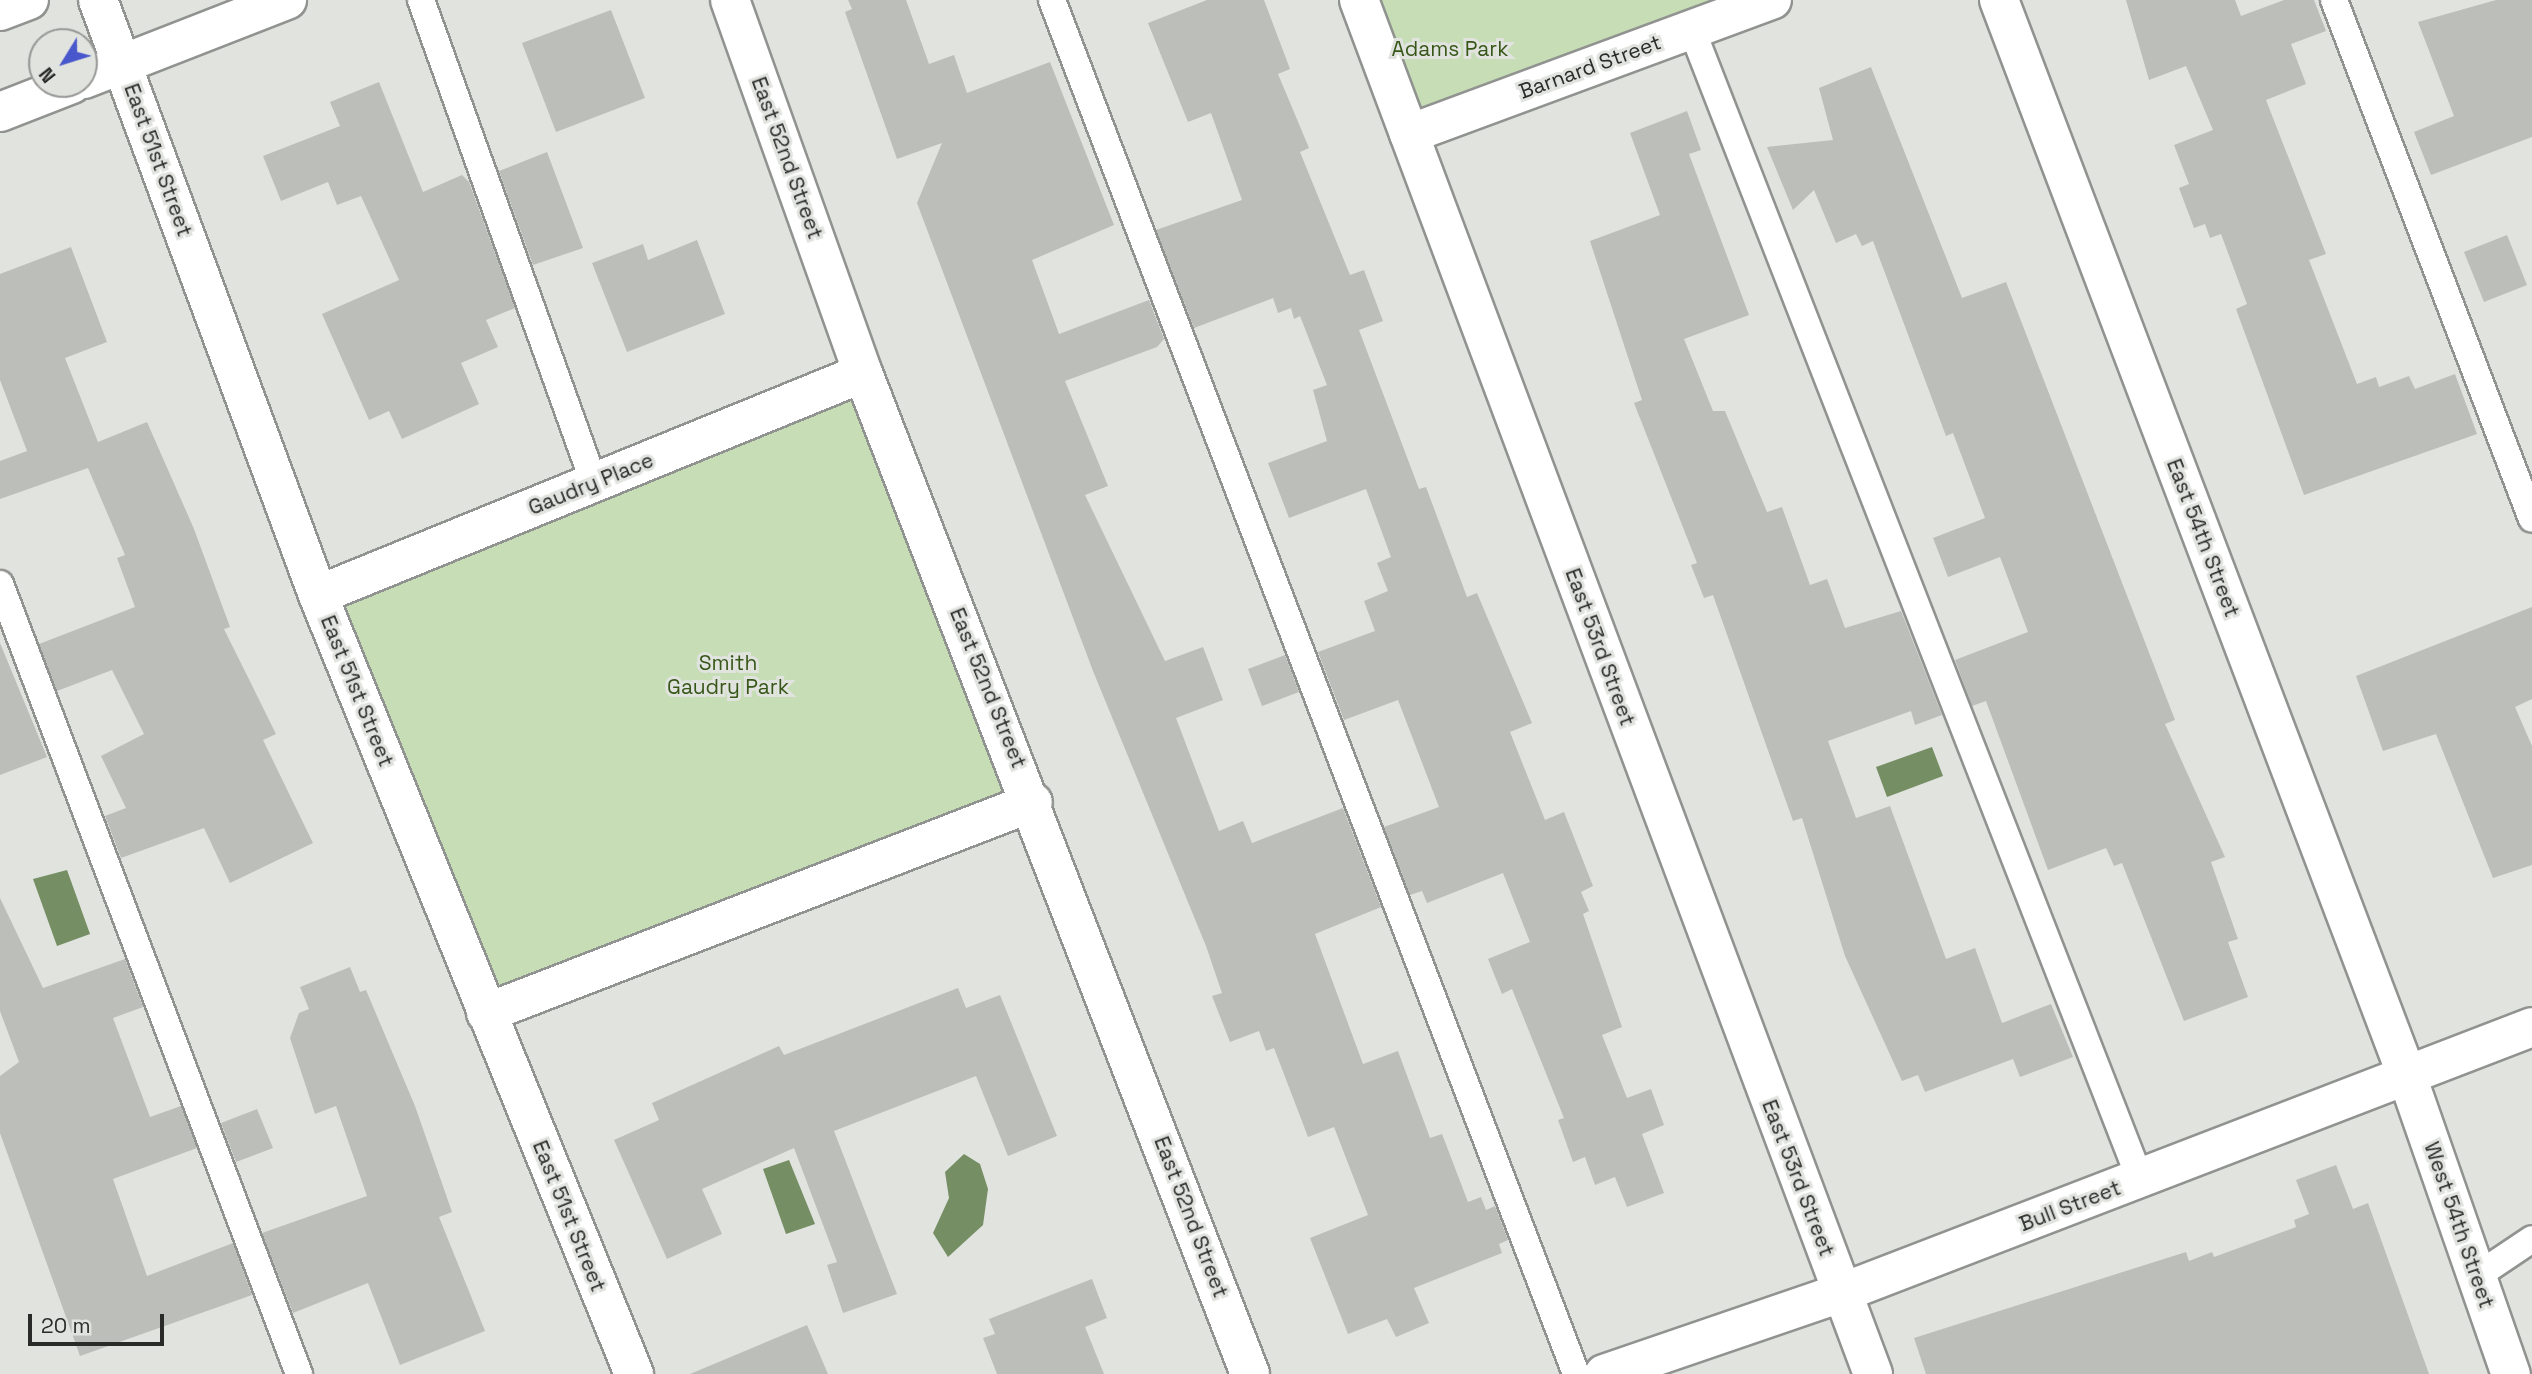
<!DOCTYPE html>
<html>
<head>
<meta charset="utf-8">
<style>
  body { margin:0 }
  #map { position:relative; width:2532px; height:1374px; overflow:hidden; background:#e1e3df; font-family:"Space Grotesk",sans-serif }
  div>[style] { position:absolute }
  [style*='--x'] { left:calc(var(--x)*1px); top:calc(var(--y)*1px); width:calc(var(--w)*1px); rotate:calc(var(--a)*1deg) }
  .green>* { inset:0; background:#c6ddb6 }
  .water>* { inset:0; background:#758e63 }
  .building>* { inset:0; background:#bcbeba }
  .roads { filter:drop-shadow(2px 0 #919390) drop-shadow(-2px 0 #919390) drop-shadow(0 2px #919390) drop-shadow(0 -2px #919390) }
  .lane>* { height:26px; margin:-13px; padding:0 13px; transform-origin:13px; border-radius:13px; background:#fff }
  .street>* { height:38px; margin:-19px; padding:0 19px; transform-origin:19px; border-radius:19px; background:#fff }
  .secondary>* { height:38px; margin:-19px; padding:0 19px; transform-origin:19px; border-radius:19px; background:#fff }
  .primary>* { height:38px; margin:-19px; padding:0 19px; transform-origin:19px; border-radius:19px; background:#fff }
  span { translate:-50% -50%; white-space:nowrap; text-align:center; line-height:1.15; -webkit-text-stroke:6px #e1e3df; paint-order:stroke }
  .park-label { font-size:21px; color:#375718 }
  .street-label { font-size:21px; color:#2a2a29 }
  .north { position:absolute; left:28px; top:28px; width:70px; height:70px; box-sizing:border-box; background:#e1e3df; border:2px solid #989996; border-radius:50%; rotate:232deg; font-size:19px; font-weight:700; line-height:28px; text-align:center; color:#2a2a29 }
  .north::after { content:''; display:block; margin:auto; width:24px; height:32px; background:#4857cc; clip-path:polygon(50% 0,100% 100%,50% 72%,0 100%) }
  .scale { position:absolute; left:28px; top:1314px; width:136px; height:32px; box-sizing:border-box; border:4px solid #2a2a29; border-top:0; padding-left:9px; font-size:21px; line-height:24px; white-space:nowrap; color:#2a2a29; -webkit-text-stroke:5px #e1e3df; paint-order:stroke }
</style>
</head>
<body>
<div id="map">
  <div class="green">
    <i style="clip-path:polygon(1379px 0,1723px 0,1421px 112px)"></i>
    <i style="clip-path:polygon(863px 373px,1033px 802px,486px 1013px,318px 595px)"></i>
  </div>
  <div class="water">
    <i style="clip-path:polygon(1932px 747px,1943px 776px,1887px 797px,1876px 767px)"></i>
    <i style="clip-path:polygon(67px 870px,90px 934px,57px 946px,33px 879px)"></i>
    <i style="clip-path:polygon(964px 1154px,980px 1164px,988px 1189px,983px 1225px,948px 1257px,933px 1233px,949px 1198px,945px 1172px)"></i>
    <i style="clip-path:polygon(789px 1160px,815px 1224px,786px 1234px,763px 1169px)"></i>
  </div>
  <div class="building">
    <i style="clip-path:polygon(848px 0,906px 0,929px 64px,954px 55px,967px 93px,1050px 62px,1114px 225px,1032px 260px,1059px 334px,1149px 300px,1164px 339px,1157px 347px,1065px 381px,1108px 486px,1085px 495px,1165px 661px,1203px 647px,1223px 700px,1176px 718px,1219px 831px,1243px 821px,1252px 843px,1343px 808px,1381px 907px,1315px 934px,1363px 1064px,1398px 1051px,1430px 1138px,1442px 1134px,1468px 1202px,1481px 1197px,1486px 1210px,1495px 1206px,1508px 1240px,1499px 1244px,1502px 1253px,1414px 1288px,1429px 1323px,1396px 1337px,1387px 1319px,1348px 1334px,1310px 1238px,1368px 1215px,1334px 1127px,1308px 1137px,1274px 1048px,1266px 1051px,1259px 1031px,1230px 1042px,1212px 996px,1222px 993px,1206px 946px,1093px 671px,917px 203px,942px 143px,897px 159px,845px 12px,852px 9px)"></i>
    <i style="clip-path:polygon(1207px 0,1264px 0,1290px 69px,1278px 74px,1309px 148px,1300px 152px,1350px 275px,1364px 270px,1383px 321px,1359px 330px,1419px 489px,1426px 487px,1467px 597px,1477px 593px,1532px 723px,1510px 732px,1545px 820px,1564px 812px,1593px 886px,1581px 892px,1589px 911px,1583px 914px,1622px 1027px,1602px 1035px,1627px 1098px,1651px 1089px,1664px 1125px,1642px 1134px,1664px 1193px,1627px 1207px,1615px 1177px,1595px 1185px,1585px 1157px,1573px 1162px,1558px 1120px,1564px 1118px,1512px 989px,1502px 994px,1488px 959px,1530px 942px,1503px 873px,1427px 903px,1422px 891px,1410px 895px,1384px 827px,1439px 807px,1398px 700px,1344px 720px,1318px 652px,1375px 631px,1364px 601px,1388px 591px,1377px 563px,1391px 557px,1366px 489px,1289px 518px,1268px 463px,1327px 441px,1313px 390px,1327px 385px,1300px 316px,1294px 319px,1291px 308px,1278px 313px,1273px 298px,1194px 328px,1156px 230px,1242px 200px,1211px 113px,1188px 122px,1148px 23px)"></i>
    <i style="clip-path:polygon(2126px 0,2235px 0,2241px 16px,2284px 0,2314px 0,2326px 31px,2291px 44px,2306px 84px,2266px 100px,2326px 254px,2309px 260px,2357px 384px,2376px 377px,2379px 387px,2409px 376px,2415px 389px,2455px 374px,2477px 434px,2304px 495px,2236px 309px,2247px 304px,2221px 234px,2210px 238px,2205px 224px,2194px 228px,2179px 188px,2189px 184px,2174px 145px,2213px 130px,2186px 66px,2149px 80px)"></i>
    <i style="clip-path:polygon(2496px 0,2532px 0,2532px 137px,2431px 175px,2414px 132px,2454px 116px,2418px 22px)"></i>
    <i style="clip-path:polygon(611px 10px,645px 98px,556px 132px,522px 43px)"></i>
    <i style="clip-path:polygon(1871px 67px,1962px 298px,2006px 282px,2175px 720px,2165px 724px,2225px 857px,2211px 862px,2238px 939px,2228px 942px,2248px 997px,2184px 1021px,2122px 863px,2114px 866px,2106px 848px,2048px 870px,1986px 701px,1972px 706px,1955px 660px,2028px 632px,2000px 557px,1948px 577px,1933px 538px,1985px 518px,1953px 433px,1946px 436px,1873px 241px,1862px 246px,1856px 234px,1836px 243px,1814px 190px,1793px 210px,1767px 147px,1833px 140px,1819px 88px)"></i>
    <i style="clip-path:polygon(379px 82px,423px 192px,462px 175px,469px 182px,515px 308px,486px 320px,498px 347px,461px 363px,479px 404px,402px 439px,389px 411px,369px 420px,322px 314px,399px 280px,361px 196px,337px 205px,328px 182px,281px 201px,263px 156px,340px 126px,330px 102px)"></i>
    <i style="clip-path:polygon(1687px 111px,1701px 150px,1689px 154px,1749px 315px,1684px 339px,1713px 411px,1725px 411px,1767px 512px,1782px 507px,1810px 585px,1827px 579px,1845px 628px,1901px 611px,1942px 715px,1915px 725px,1911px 711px,1828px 741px,1856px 818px,1890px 806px,1946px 959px,1975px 948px,2002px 1023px,2051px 1004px,2073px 1057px,2020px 1077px,2013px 1059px,1925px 1092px,1918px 1075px,1902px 1081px,1845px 956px,1802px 818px,1793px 821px,1713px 595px,1704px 598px,1691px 565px,1697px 563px,1634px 403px,1642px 400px,1590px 241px,1660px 215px,1630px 133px)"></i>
    <i style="clip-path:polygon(547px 152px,583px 248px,533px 265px,499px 171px)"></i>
    <i style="clip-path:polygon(2507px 235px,2527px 285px,2484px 302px,2464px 252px)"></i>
    <i style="clip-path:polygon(697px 240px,725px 314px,627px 352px,592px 263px,643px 244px,648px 260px)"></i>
    <i style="clip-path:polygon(71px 247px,107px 342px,65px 358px,98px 442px,147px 422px,194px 529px,230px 627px,224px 629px,276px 734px,263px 740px,313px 843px,230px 883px,204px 828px,121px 858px,105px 816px,126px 808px,101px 756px,144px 734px,112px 670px,57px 691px,39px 644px,135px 607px,117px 558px,125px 555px,88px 468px,0 499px,0 461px,27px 451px,0 380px,0 274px)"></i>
    <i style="clip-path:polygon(2532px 607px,2532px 699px,2515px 707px,2532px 746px,2532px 865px,2493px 878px,2436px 734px,2383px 751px,2356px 676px)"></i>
    <i style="clip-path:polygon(0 643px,47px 757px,0 775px)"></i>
    <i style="clip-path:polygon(1285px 655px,1299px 692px,1262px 706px,1248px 669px)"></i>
    <i style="clip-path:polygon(0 898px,43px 988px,125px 959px,143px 1007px,113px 1018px,150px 1117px,181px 1106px,197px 1148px,113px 1179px,147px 1276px,233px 1243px,252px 1295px,80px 1356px,0 1133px,0 1076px,19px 1062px,0 1011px)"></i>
    <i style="clip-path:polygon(350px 967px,360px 992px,366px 990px,415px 1106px,452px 1212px,439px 1217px,485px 1331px,400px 1365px,368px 1283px,293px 1313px,262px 1233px,367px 1196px,336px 1106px,315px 1114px,290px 1038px,299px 1013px,309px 1009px,300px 987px)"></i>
    <i style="clip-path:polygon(958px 988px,966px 1008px,1000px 995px,1057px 1136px,1008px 1156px,976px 1076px,834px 1131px,897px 1294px,843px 1313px,827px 1265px,837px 1262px,794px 1148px,702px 1189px,722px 1234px,667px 1259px,614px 1140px,659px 1120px,652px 1103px,779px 1046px,784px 1055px)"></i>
    <i style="clip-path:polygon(257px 1109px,273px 1148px,236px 1162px,221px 1123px)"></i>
    <i style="clip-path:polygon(2336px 1165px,2353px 1209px,2368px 1203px,2429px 1374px,1926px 1374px,1914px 1338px,2186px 1252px,2189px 1261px,2212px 1252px,2214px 1257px,2296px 1227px,2294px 1220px,2309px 1214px,2296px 1180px)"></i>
    <i style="clip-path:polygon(1092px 1279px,1107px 1318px,1085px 1327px,1104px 1374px,997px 1374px,983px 1338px,995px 1334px,989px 1319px)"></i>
    <i style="clip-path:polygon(807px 1325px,828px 1374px,690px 1374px)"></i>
  </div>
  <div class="roads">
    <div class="lane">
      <i style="--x:421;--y:0;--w:513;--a:70.29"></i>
      <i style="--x:1052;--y:0;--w:1471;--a:69.12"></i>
      <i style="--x:2334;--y:0;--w:555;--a:69.12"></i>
      <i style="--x:1692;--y:30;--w:1233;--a:68.7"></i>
      <i style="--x:0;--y:584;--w:845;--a:69.27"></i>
      <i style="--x:2477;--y:1276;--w:66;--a:-33.9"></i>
    </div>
    <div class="street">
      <i style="--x:98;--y:0;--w:634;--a:69.71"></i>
      <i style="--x:318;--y:595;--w:841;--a:67.92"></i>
      <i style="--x:1359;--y:0;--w:1467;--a:69.49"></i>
      <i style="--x:1999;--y:0;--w:1151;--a:69.23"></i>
      <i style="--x:2407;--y:1076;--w:316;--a:70.8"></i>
      <i style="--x:1409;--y:134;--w:387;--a:-20.3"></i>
      <i style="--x:318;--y:595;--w:588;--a:-22.16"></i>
      <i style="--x:486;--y:1013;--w:586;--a:-21.09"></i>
    </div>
    <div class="secondary">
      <i style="--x:730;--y:0;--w:396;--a:70.4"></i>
      <i style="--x:863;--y:373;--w:1073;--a:68.86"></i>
      <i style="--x:1604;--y:1374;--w:250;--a:-18.9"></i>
      <i style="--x:1841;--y:1293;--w:740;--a:-21.05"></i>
    </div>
    <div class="primary">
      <i style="--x:0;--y:11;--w:31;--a:-21"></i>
      <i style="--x:84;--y:79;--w:218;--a:-21.3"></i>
      <i style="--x:0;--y:112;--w:77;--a:-21.3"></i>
    </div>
  </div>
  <div class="park-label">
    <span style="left:1450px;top:49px">Adams Park</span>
    <span style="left:728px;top:675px">Smith<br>Gaudry Park</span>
  </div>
  <div class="street-label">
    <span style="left:1590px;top:67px;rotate:-20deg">Barnard Street</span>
    <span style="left:787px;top:158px;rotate:70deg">East 52nd Street</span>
    <span style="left:158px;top:160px;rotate:70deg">East 51st Street</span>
    <span style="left:591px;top:484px;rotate:-22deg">Gaudry Place</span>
    <span style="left:2203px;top:538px;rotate:69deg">East 54th Street</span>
    <span style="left:1600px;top:647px;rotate:70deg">East 53rd Street</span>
    <span style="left:988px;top:688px;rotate:68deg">East 52nd Street</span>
    <span style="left:357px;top:691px;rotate:68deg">East 51st Street</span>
    <span style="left:1798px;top:1178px;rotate:69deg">East 53rd Street</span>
    <span style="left:2070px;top:1206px;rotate:-21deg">Bull Street</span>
    <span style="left:569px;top:1216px;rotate:68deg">East 51st Street</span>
    <span style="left:1191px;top:1217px;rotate:69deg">East 52nd Street</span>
    <span style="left:2459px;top:1225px;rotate:71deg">West 54th Street</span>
  </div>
  <div class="north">N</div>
  <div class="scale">20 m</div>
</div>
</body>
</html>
